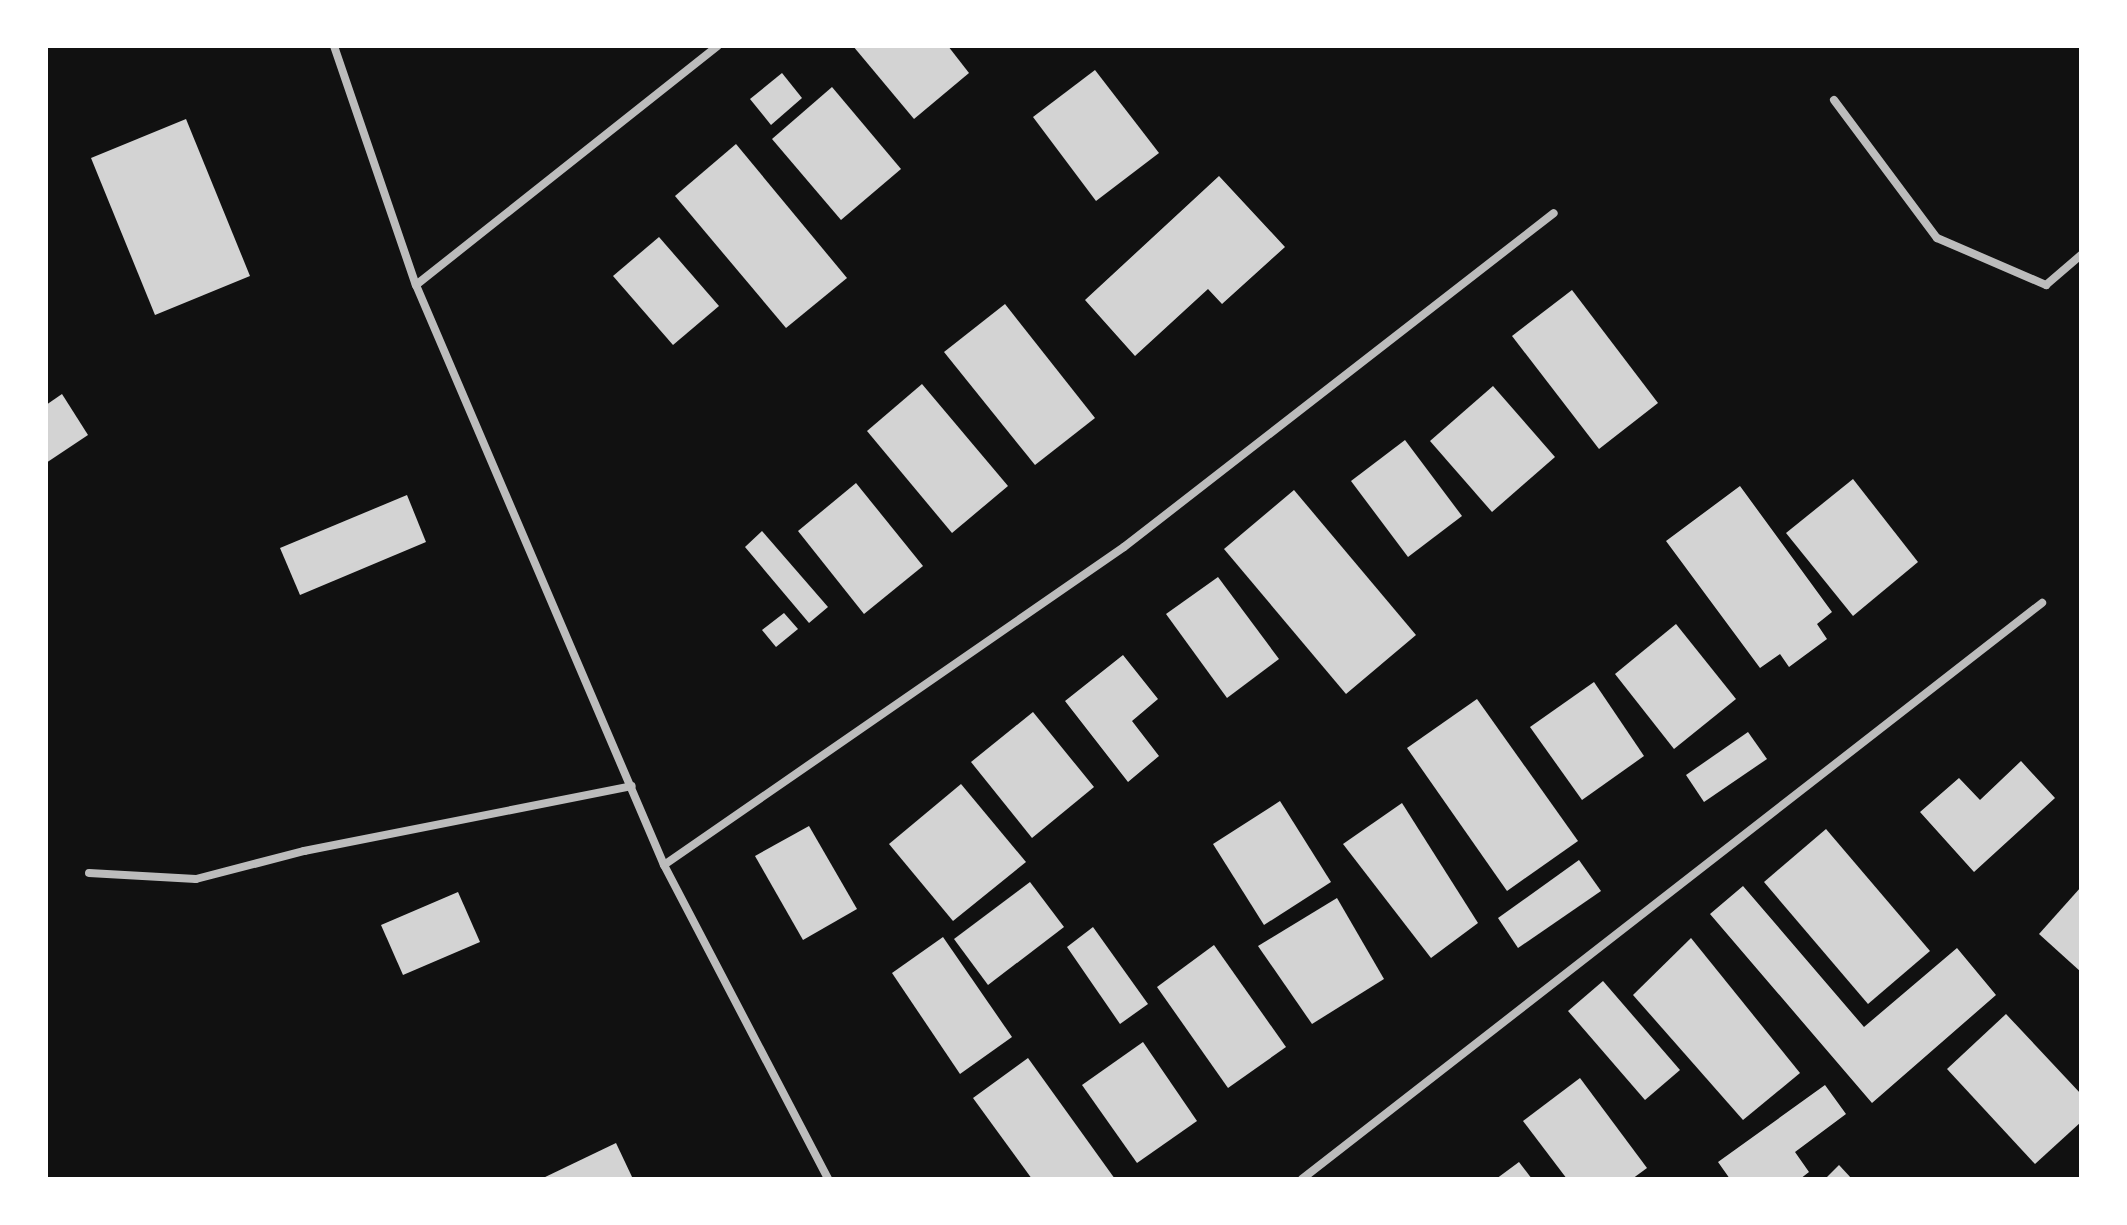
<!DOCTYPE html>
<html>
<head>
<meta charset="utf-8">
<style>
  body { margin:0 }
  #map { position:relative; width:2127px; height:1225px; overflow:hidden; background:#111; font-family:"Roboto Condensed",sans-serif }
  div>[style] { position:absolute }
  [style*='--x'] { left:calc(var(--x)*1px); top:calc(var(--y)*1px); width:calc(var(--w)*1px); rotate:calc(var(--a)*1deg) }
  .building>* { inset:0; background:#d3d3d3 }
  .minor>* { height:8px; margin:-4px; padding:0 4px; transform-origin:4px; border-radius:4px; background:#bcbcbc }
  span { translate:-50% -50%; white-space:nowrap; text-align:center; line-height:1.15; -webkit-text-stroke:7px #fff; paint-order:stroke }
  .frame { position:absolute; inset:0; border:48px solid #fff; pointer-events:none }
</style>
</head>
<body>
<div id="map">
  <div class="building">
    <i style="clip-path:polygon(853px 46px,948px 46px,969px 73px,914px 119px)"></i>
    <i style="clip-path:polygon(1095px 70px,1159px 153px,1096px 201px,1033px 117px)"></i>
    <i style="clip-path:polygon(782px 73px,802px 98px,771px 125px,750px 99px)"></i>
    <i style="clip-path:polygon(832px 87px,901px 169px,841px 220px,772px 139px)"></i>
    <i style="clip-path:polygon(186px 119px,250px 276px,155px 315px,91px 158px)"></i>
    <i style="clip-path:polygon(736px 144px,847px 278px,786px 328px,675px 196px)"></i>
    <i style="clip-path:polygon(1219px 176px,1285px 247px,1222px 304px,1208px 289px,1135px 356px,1085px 300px)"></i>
    <i style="clip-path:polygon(659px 237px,719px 306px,673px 345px,613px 276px)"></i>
    <i style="clip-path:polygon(1572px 290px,1658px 403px,1599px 449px,1512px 336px)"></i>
    <i style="clip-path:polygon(1005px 304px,1095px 418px,1035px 465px,944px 352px)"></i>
    <i style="clip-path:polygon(922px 384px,1008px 486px,952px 533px,867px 431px)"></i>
    <i style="clip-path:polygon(1493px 386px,1555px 457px,1492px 512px,1430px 441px)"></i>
    <i style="clip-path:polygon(62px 394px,88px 435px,46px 463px,46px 405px)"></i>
    <i style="clip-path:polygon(1405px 440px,1462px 516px,1408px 557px,1351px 481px)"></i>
    <i style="clip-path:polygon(1853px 479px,1918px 562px,1853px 616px,1786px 533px)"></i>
    <i style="clip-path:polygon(856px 483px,923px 566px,864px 614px,798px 531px)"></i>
    <i style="clip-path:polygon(1740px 486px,1832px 612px,1817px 624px,1827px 639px,1789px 667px,1780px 654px,1760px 668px,1666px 541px)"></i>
    <i style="clip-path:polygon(1294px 490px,1416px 635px,1346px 694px,1224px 549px)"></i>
    <i style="clip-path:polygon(407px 495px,426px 542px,300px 595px,280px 548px)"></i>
    <i style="clip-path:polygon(762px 531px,828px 607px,809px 623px,745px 547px)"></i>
    <i style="clip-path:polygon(1218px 577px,1279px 659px,1227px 698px,1166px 614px)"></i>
    <i style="clip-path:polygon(784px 613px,798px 629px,776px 647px,762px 630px)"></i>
    <i style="clip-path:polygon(1676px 624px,1736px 699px,1674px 749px,1615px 674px)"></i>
    <i style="clip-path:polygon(1123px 655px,1158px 699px,1132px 721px,1159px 756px,1128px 782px,1065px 701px)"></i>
    <i style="clip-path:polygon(1594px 682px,1644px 756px,1582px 800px,1530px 727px)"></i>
    <i style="clip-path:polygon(1477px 699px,1578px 841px,1507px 891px,1407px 748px)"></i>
    <i style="clip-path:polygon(1033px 712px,1094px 787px,1032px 838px,971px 762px)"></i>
    <i style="clip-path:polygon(1748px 732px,1767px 759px,1704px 802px,1686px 775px)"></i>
    <i style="clip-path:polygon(2021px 761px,2055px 798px,1974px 872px,1920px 812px,1959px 778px,1980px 800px)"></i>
    <i style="clip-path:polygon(961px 784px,1026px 862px,953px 921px,889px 844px)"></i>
    <i style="clip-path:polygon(1280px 801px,1331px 882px,1264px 925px,1213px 844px)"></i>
    <i style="clip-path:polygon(1402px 803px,1478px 923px,1431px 958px,1343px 844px)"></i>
    <i style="clip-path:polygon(809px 826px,857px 909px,803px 940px,755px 856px)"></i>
    <i style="clip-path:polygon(1826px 829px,1930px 951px,1868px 1004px,1764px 882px)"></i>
    <i style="clip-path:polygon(1579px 860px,1601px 891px,1518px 948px,1498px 918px)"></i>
    <i style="clip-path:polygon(1030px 882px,1064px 927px,988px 985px,954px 939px)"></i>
    <i style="clip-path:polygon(1743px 886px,1864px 1027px,1957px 948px,1996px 995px,1872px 1103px,1710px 914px)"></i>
    <i style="clip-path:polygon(2081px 887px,2081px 972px,2039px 934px)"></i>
    <i style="clip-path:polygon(458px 892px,480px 942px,403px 975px,381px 925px)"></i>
    <i style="clip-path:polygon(1337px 898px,1384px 979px,1312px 1024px,1258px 946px)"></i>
    <i style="clip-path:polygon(1093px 927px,1148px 1004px,1120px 1024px,1067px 947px)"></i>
    <i style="clip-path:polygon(943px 937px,1012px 1037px,960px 1074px,892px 973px)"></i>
    <i style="clip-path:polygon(1691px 938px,1800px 1073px,1743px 1120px,1633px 995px)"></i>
    <i style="clip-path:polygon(1214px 945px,1286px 1047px,1228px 1088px,1157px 987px)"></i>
    <i style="clip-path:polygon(1603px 981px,1680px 1070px,1645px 1100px,1568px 1011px)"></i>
    <i style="clip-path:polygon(2006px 1014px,2081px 1094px,2081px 1122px,2035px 1164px,1947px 1069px)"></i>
    <i style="clip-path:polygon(1143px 1042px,1197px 1121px,1137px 1163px,1082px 1085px)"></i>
    <i style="clip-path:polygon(1028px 1058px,1115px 1179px,1032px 1179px,973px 1098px)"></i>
    <i style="clip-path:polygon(1580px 1078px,1647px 1168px,1632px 1179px,1567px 1179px,1523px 1121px)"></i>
    <i style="clip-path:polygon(1825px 1085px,1846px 1114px,1795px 1152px,1809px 1172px,1800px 1179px,1730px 1179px,1718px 1162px)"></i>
    <i style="clip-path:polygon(616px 1143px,633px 1179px,541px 1179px)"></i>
    <i style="clip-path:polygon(1519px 1162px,1532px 1179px,1496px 1179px)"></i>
    <i style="clip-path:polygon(1839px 1165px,1852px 1179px,1825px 1179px)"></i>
  </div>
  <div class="minor">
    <i style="--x:334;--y:46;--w:253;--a:71.1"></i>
    <i style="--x:416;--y:285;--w:631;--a:66.85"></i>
    <i style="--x:664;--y:865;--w:354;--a:62.4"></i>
    <i style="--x:1834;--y:100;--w:172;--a:53.3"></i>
    <i style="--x:1937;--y:238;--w:119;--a:23.3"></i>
    <i style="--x:2046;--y:285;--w:46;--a:-40.6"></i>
    <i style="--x:416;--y:285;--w:385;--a:-38.4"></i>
    <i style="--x:664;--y:865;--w:559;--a:-34.66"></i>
    <i style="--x:1124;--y:547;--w:544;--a:-37.84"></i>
    <i style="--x:89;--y:873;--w:107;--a:3.2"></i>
    <i style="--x:196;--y:879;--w:112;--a:-14.5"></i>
    <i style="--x:304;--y:851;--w:334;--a:-11.2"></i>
    <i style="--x:1302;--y:1179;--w:938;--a:-37.9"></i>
  </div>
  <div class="frame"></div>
</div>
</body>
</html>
